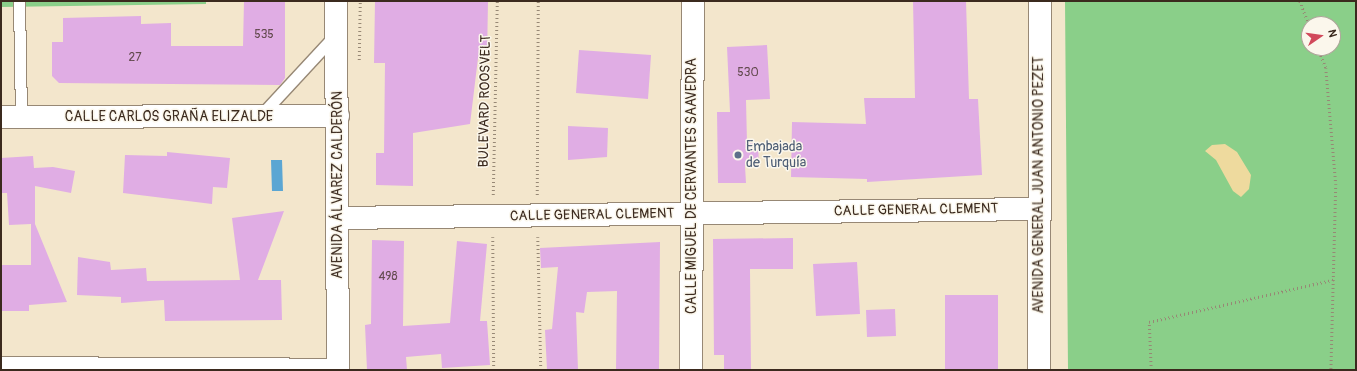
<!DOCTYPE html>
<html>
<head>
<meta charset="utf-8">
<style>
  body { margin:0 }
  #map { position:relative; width:1357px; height:371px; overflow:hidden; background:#f3e6cc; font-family:Pangolin,sans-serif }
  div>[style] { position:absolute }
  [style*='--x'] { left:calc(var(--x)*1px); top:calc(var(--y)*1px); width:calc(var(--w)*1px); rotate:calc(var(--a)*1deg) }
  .green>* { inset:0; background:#8acf89 }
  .sand>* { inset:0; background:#eeda9e }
  .water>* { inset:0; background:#5ba6d3 }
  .building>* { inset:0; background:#e0ade4 }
  .path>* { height:2.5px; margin-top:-1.25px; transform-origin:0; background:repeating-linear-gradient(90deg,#978875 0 1px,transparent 0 4px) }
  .roads { filter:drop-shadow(1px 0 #978875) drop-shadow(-1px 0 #978875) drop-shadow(0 1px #978875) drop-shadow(0 -1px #978875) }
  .service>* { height:11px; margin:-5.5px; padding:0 5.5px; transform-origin:5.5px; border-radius:5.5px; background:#fff }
  .minor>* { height:22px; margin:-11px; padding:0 11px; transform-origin:11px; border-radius:11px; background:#fff }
  .tertiary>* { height:22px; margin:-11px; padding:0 11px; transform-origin:11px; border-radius:11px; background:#fff }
  .dots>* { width:11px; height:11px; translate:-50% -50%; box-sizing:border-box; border:2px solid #fbf7ec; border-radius:50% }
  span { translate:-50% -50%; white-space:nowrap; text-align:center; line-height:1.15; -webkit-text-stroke:3px #fbf7ec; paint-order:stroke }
  .number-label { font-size:12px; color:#644b50 }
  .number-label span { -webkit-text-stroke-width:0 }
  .street-label { font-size:14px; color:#3b2a1e }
  .service-label { font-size:14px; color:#4e5e75 }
  .left { translate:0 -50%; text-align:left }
  .frame { position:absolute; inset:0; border:2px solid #3b2a1e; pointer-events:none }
  .north { position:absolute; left:1301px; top:16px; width:40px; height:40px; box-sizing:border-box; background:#fbf7ec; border:1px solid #aea59a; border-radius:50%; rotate:77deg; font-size:11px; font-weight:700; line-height:16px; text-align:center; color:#3b2a1e }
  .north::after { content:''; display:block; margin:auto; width:14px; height:18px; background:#d1495b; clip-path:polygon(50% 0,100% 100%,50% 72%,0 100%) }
</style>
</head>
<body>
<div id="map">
  <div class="green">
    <i style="clip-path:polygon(1px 1px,206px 1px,206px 4px,1px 7px)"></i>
    <i style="clip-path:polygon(evenodd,1065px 1px,1356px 1px,1356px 370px,1068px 370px,1065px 1px,1309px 24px,1333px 24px,1333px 48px,1309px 48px,1309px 24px)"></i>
  </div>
  <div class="sand">
    <i style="clip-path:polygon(1225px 144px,1237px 152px,1251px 175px,1249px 189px,1241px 197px,1233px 191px,1216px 160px,1205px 151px,1212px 145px)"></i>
  </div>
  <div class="water">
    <i style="clip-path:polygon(271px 160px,282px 160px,283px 191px,272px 191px)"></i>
  </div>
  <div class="building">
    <i style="clip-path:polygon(244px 1px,285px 1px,285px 78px,280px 85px,59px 83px,52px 76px,52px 42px,63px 42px,63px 18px,141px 16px,141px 24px,171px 23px,171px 46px,243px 46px)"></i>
    <i style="clip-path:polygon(375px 1px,488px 1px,487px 58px,478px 58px,470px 124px,413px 133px,413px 186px,376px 185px,376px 153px,384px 153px,385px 63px,374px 63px)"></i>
    <i style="clip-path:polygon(913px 1px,966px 1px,969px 99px,978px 99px,982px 175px,867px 182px,867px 179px,791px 177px,792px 122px,866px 124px,864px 98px,915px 98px)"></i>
    <i style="clip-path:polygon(767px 45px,770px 99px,746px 100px,747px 143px,758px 143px,759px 166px,745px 166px,746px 183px,718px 183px,717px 112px,730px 112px,727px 47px)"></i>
    <i style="clip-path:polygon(579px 50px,651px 55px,648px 99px,576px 93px)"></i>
    <i style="clip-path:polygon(568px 126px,608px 128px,607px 157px,568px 160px)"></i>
    <i style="clip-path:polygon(167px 152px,230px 158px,227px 188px,213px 187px,212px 204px,123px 193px,125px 155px,167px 156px)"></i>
    <i style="clip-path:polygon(33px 156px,34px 168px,53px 167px,75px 171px,71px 193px,35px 186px,35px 224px,67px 302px,29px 305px,29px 311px,1px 311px,1px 265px,31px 265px,31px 224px,9px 225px,7px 193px,1px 193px,1px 158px)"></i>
    <i style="clip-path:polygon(284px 211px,258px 280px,281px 280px,282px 320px,165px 321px,164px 300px,121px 303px,121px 297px,77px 295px,78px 257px,110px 262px,111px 270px,146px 268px,147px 281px,240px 280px,232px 218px)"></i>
    <i style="clip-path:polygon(793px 238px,793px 269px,750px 269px,751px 370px,724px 370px,724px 355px,714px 355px,713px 239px)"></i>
    <i style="clip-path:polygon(372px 240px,404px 241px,403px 326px,450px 323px,457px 241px,487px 244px,480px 321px,487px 321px,490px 365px,442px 368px,441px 354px,406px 357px,407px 370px,367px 370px,365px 325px,371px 324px)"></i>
    <i style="clip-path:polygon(660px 242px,659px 369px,616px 369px,617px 291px,587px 292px,584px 313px,576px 312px,578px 370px,547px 370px,545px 330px,552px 329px,558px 267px,541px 268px,540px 248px)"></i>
    <i style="clip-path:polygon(857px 262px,860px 314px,816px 316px,813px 264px)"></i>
    <i style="clip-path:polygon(945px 295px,998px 295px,998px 370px,945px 370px)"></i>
    <i style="clip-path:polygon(895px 309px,896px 336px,867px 337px,866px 310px)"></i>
  </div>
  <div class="path">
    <i style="--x:1300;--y:1;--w:25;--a:69"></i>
    <i style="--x:1318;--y:48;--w:22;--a:68"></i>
    <i style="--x:1326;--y:68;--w:116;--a:85.1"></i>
    <i style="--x:1336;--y:184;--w:186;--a:91.5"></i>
    <i style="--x:359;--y:60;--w:59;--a:-89"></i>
    <i style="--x:493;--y:195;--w:194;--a:-88.8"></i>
    <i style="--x:537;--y:195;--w:194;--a:-89.7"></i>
    <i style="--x:493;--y:237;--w:133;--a:89.6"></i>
    <i style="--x:538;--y:237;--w:133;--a:88.7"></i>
    <i style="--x:1151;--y:370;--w:48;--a:-92.4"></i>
    <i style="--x:1149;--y:322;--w:189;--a:-12.9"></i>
  </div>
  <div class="roads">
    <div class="service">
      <i style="--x:19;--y:1;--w:116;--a:89"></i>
      <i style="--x:261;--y:115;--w:109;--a:-47.2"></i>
    </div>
    <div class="minor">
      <i style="--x:1;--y:117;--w:337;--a:-0.2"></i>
      <i style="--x:338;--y:218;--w:700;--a:-0.74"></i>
      <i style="--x:1;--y:368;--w:337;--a:0.3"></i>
      <i style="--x:1039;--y:370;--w:369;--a:-89.8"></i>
    </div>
    <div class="tertiary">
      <i style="--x:336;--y:1;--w:369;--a:89.7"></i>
      <i style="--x:691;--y:370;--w:369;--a:-89.7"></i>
    </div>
  </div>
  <div class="dots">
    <i style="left:738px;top:155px;background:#5c6f8a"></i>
  </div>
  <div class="number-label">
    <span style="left:264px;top:35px">535</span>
    <span style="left:135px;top:58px">27</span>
    <span style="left:748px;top:73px">530</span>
    <span style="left:388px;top:277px">498</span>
  </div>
  <div class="street-label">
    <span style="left:485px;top:101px;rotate:-89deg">BULEVARD ROOSVELT</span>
    <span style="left:169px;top:117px">CALLE CARLOS GRAÑA ELIZALDE</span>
    <span style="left:338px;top:185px;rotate:-90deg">AVENIDA ÁLVAREZ CALDERÓN</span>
    <span style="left:1039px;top:185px;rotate:-90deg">AVENIDA GENERAL JUAN ANTONIO PEZET</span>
    <span style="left:692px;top:186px;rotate:-90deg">CALLE MIGUEL DE CERVANTES SAAVEDRA</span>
    <span style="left:916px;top:210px;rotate:-1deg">CALLE GENERAL CLEMENT</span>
    <span style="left:592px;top:215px;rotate:-1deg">CALLE GENERAL CLEMENT</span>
  </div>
  <div class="service-label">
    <span class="left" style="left:746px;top:155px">Embajada<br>de Turquía</span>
  </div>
  <div class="frame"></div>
  <div class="north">N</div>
</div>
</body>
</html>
